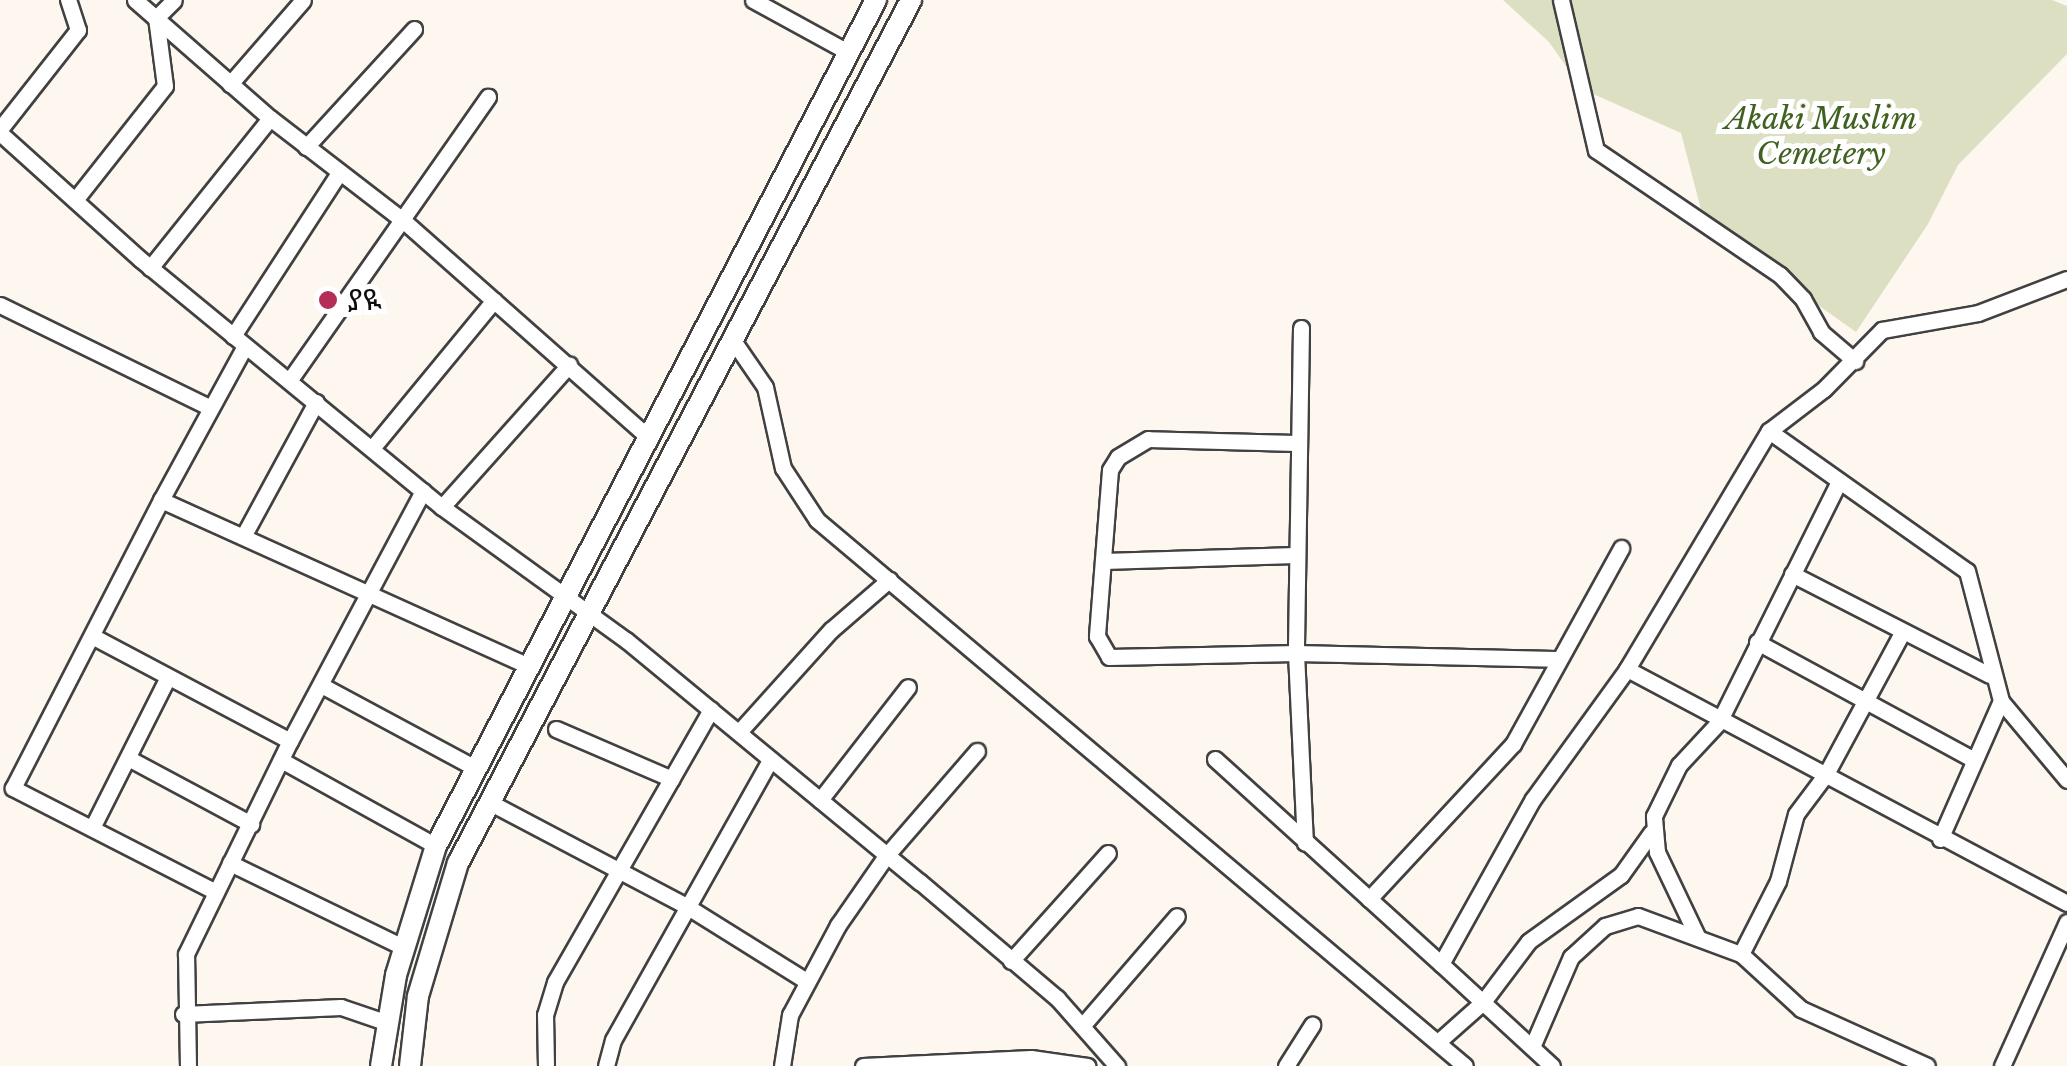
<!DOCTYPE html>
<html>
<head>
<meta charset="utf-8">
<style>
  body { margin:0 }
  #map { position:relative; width:2067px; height:1066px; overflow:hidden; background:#fef7ef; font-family:"Libre Baskerville","Noto Sans Ethiopic",serif }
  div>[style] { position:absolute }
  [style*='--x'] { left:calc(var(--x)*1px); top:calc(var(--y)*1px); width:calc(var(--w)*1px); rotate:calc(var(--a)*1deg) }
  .cemetery>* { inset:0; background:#dddfc2 }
  .roads { filter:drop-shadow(2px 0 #414141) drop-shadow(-2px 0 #414141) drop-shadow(0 2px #414141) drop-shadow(0 -2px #414141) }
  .minor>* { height:15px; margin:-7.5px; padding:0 7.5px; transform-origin:7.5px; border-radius:7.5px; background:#fff }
  .tertiary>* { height:20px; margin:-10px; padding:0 10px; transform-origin:10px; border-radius:10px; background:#fff }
  .dots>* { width:28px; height:28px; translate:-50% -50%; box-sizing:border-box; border:5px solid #fff; border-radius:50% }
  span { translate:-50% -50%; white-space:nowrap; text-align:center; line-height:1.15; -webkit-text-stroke:10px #fff; paint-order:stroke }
  .park-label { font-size:30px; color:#406122; font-style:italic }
  .poi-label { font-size:30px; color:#0e0e0e }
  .left { translate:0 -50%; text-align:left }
</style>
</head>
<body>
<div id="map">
  <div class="cemetery">
    <i style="clip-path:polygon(1503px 0,2052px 0,2067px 6px,2067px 54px,1958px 165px,1928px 224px,1856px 332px,1705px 225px,1681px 133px,1582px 89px,1549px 42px)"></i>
  </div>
  <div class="roads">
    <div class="minor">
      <i style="--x:135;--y:0;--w:179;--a:41.2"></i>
      <i style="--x:270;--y:118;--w:170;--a:37.6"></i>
      <i style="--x:405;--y:222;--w:324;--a:41.5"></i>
      <i style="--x:753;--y:0;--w:108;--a:28.7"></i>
      <i style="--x:1561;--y:0;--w:154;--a:76.9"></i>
      <i style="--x:1596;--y:150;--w:222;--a:34.2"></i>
      <i style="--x:1780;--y:275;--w:33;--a:46"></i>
      <i style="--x:1803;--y:299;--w:38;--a:61"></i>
      <i style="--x:1821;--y:332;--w:45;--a:40.5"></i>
      <i style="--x:230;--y:84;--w:111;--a:-49"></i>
      <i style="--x:0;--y:129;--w:126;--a:-51.8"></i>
      <i style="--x:78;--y:30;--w:32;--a:-108"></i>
      <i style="--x:0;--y:133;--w:188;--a:42"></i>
      <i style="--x:140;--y:259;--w:391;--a:39.4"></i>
      <i style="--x:442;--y:507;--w:227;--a:35.9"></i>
      <i style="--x:626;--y:640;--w:381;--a:39.5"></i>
      <i style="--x:920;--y:882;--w:180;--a:40.3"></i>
      <i style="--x:1057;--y:998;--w:91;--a:48.6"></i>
      <i style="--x:306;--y:147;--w:160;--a:-47.5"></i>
      <i style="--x:75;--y:200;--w:145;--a:-51.7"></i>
      <i style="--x:165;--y:86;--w:69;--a:-97.5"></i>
      <i style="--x:156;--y:18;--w:25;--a:-45"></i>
      <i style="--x:150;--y:268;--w:192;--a:-51.3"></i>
      <i style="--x:0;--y:305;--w:233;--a:26"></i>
      <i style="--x:1301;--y:328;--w:325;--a:90.9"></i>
      <i style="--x:1296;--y:653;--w:190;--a:87.3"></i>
      <i style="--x:233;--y:336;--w:194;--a:-57"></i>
      <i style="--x:732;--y:339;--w:58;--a:55.5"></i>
      <i style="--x:765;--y:387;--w:83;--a:77.5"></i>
      <i style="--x:783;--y:468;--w:62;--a:56.8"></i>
      <i style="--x:817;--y:520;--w:847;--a:40.12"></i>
      <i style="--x:289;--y:381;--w:347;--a:-55"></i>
      <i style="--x:1769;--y:431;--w:242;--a:35.3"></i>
      <i style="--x:1967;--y:571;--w:134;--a:75.3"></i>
      <i style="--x:2001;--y:701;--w:103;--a:50.1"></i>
      <i style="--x:1296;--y:443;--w:148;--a:-178.5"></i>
      <i style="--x:1148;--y:439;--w:35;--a:149"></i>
      <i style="--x:1118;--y:457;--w:15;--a:122"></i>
      <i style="--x:1110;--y:470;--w:167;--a:94.5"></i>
      <i style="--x:1097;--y:636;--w:24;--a:60"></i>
      <i style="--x:1109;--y:657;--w:187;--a:-1.2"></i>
      <i style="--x:1296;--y:653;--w:259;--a:1.3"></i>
      <i style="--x:373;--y:447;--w:190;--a:-50.5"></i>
      <i style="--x:161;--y:500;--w:175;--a:-61.4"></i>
      <i style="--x:442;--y:507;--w:191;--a:-48.2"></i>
      <i style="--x:245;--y:533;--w:149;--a:-61.5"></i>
      <i style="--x:1103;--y:561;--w:193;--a:-1.8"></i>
      <i style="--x:1792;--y:574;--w:221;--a:27.1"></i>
      <i style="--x:92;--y:636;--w:224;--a:27.9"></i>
      <i style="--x:1757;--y:642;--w:247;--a:28.5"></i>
      <i style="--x:1627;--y:669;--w:498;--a:28"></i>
      <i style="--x:321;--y:685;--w:175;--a:28.3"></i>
      <i style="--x:556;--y:729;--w:126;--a:23.3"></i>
      <i style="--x:739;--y:732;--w:137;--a:-48"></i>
      <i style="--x:831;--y:630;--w:77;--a:-40.8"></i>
      <i style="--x:128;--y:758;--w:140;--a:28.2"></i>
      <i style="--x:1215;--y:759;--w:305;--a:42.2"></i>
      <i style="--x:281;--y:760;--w:177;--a:29"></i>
      <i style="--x:820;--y:800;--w:143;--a:-52.1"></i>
      <i style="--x:489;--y:802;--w:225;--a:27.8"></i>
      <i style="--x:688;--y:907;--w:138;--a:32"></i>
      <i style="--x:92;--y:828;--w:167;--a:-63.3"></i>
      <i style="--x:1940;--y:839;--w:151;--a:-66.2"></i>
      <i style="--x:230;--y:863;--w:195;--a:25.9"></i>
      <i style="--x:214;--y:891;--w:226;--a:-152.9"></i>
      <i style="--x:13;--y:788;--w:324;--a:-62.8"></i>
      <i style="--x:161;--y:500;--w:401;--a:24.3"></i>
      <i style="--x:1369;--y:899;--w:212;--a:-47.1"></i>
      <i style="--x:1513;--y:744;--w:224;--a:-61.1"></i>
      <i style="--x:1697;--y:936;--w:93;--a:-115.5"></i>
      <i style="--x:1657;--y:852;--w:36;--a:-95"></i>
      <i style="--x:1654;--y:816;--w:57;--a:-63.9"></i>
      <i style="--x:1679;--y:765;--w:59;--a:-47.1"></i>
      <i style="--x:1719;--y:722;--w:267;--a:-63.5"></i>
      <i style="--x:1741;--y:954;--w:82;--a:-63.1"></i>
      <i style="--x:1778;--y:881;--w:69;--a:-75"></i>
      <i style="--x:1796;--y:814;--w:50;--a:-53.1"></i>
      <i style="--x:1826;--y:774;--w:162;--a:-61.7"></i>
      <i style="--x:1011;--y:961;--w:145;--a:-48.1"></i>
      <i style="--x:183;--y:1014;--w:158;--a:-2.5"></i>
      <i style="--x:341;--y:1007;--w:50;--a:18.8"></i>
      <i style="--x:1082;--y:1026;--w:145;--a:-49.2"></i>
      <i style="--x:1439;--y:1041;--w:59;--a:-41.6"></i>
      <i style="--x:1483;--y:1002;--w:76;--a:-53"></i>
      <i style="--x:1529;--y:941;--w:113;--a:-35.7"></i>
      <i style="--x:1621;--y:875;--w:52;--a:-54.5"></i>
      <i style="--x:1532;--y:1047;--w:98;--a:-66.6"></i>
      <i style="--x:1571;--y:957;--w:46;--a:-42.4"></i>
      <i style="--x:1605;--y:926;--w:34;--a:-17"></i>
      <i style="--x:1638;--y:916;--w:110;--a:20.3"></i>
      <i style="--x:1741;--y:954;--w:81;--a:42.5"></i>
      <i style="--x:1801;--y:1009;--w:138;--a:24.3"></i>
      <i style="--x:188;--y:1066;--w:112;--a:-91"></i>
      <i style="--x:186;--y:954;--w:237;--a:-64"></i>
      <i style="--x:290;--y:741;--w:283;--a:-62"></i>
      <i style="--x:546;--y:1066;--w:51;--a:-91.1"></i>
      <i style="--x:545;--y:1015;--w:34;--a:-73"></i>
      <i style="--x:555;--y:982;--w:314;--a:-60.2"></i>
      <i style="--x:606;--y:1066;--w:27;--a:-75"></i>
      <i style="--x:613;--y:1040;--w:322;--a:-60.7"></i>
      <i style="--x:782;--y:1066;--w:52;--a:-81.1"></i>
      <i style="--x:790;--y:1015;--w:102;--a:-61.9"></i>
      <i style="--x:838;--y:925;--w:84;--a:-55.2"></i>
      <i style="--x:886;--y:856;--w:139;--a:-49.1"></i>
      <i style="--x:863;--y:1066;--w:168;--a:-2.7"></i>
      <i style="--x:1031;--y:1058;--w:57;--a:8.1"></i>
      <i style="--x:1286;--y:1066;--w:49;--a:-57.6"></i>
      <i style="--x:1552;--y:1066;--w:151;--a:-137.4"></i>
      <i style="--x:1441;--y:964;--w:189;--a:-60.9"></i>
      <i style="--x:1533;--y:799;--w:160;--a:-54.1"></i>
      <i style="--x:1627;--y:669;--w:277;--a:-59.2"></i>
      <i style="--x:1769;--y:431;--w:69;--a:-37.4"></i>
      <i style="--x:1824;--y:389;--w:83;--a:-45.5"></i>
      <i style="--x:1882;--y:330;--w:97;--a:-10"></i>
      <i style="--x:1978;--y:313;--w:95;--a:-20.9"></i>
      <i style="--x:2002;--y:1066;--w:158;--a:-65.7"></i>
    </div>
    <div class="tertiary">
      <i style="--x:381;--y:1066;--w:92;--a:-80.6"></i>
      <i style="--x:396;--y:975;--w:135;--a:-72.8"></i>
      <i style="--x:436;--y:846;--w:954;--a:-62.52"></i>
      <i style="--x:410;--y:1066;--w:70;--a:-83.5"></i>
      <i style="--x:418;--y:996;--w:139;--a:-73.3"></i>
      <i style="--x:458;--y:863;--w:975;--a:-62.3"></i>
    </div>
  </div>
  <div class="dots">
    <i style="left:328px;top:300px;background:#b42f58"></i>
  </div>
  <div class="park-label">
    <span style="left:1821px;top:136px">Akaki Muslim<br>Cemetery</span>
  </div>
  <div class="poi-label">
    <span class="left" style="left:348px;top:300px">ያዪ</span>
  </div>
</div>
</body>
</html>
